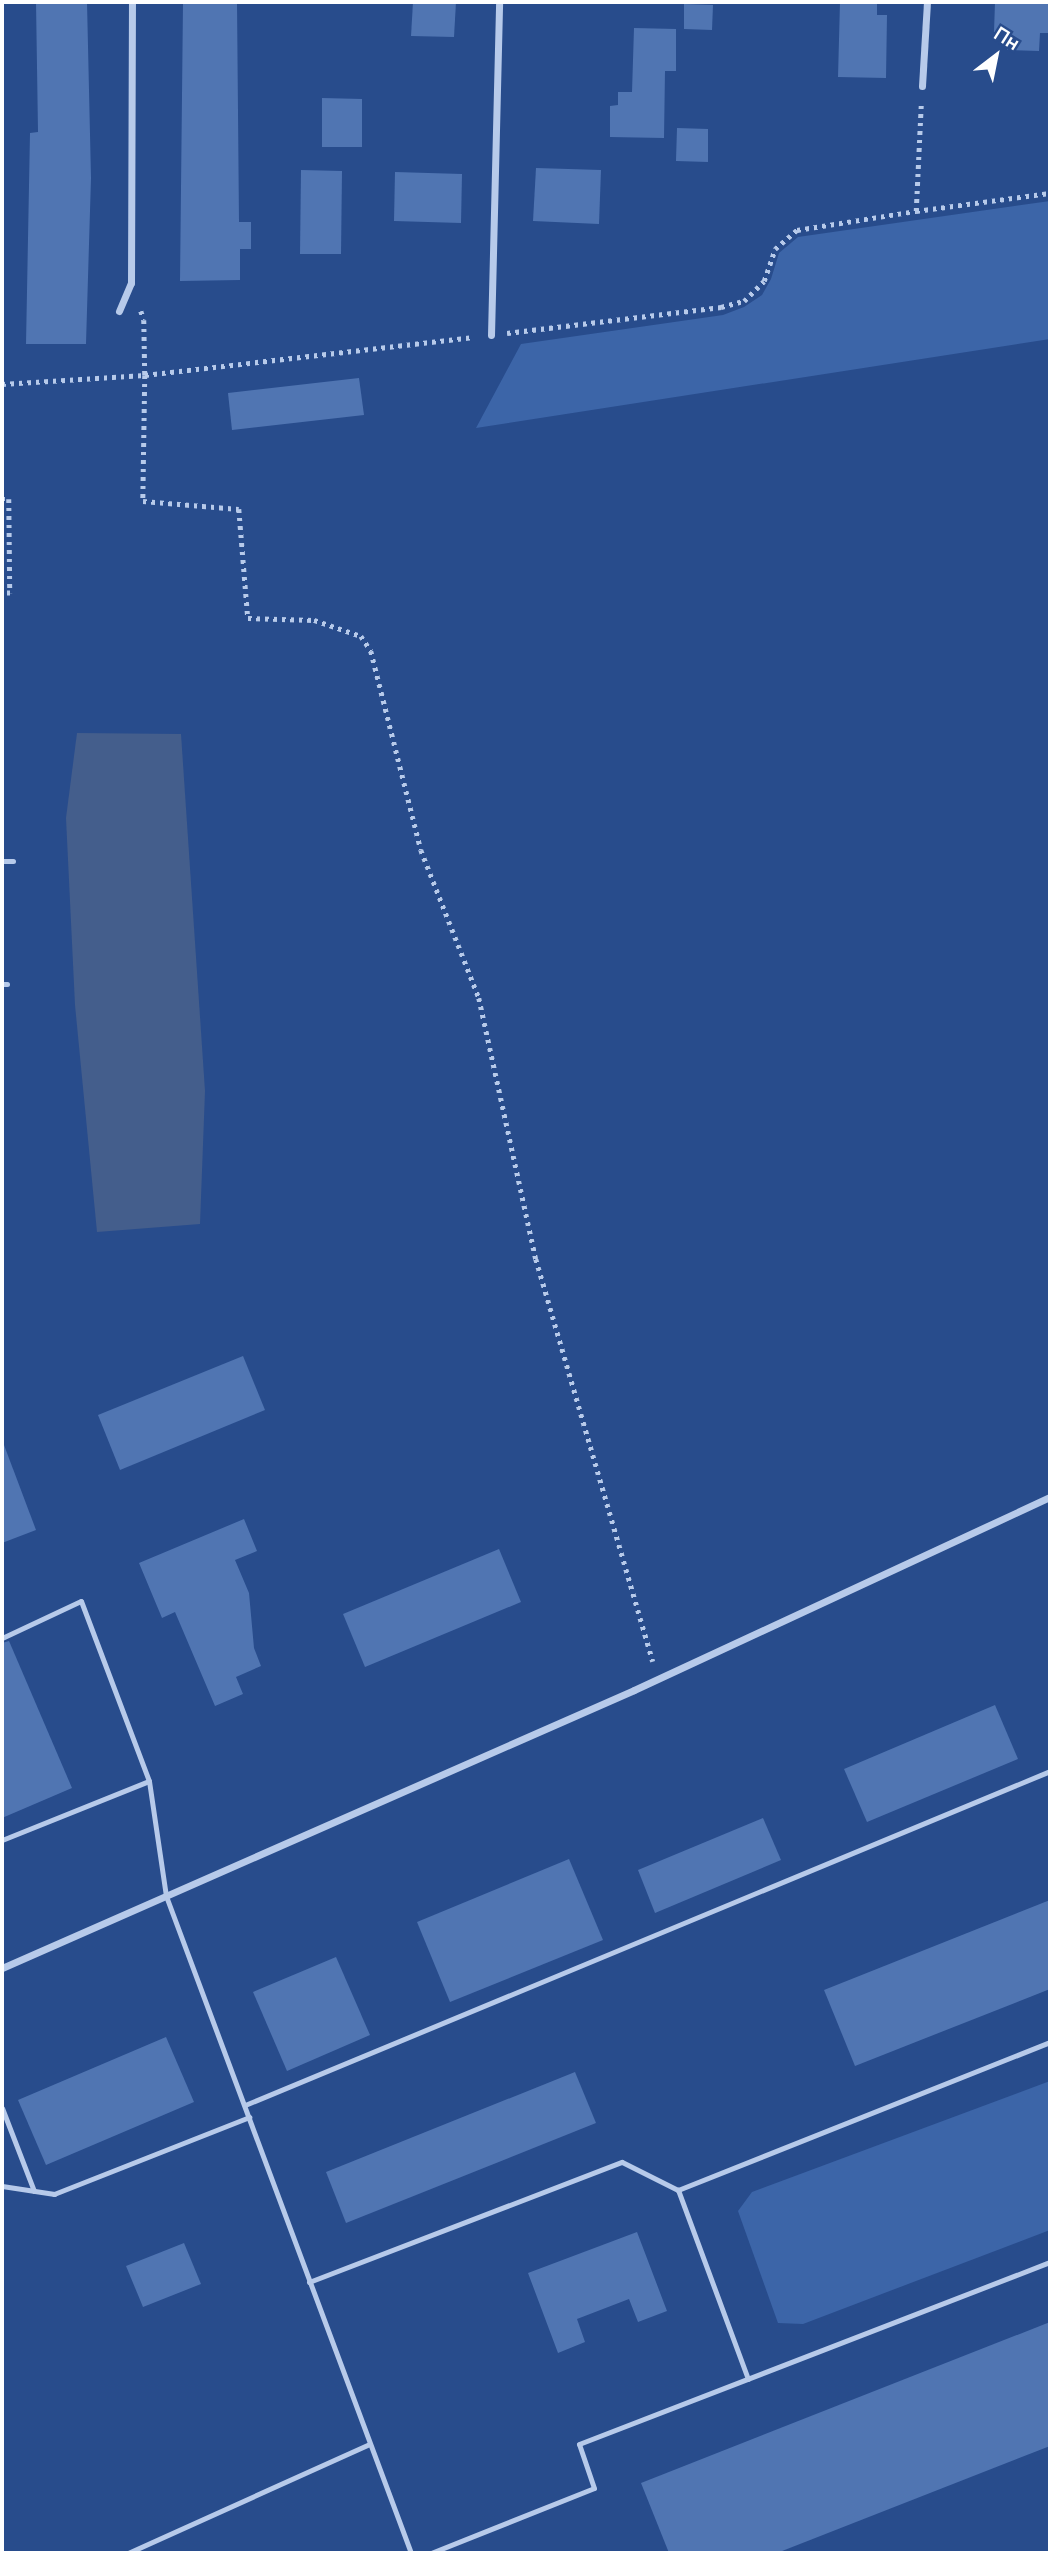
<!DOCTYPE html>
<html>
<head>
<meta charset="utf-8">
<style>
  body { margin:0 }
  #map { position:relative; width:1052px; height:2555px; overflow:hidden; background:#284c8c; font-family:Manrope,sans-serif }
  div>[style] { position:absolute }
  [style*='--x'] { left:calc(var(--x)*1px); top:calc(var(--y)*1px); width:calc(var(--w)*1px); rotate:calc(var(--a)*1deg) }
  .green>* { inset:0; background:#3c65a8 }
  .water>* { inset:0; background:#445e8c }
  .building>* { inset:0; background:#5075b2 }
  .path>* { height:4.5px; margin-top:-2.25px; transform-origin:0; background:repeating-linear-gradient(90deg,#b7caea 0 3.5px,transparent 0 8.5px) }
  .lane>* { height:5px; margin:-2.5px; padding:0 2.5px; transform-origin:2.5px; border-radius:2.5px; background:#b7caea }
  .street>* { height:7px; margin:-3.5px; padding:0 3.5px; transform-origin:3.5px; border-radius:3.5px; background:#b7caea }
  span { translate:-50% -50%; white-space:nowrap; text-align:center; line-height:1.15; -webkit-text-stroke:5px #284c8c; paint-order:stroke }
  .frame { position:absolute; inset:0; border:4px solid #fff; pointer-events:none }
  .north { position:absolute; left:961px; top:21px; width:70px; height:70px; -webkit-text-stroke:5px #284c8c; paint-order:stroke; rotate:32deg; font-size:19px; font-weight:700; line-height:28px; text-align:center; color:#fff }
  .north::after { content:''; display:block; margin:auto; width:24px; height:32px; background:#fff; clip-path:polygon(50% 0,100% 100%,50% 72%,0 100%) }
</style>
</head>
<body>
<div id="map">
  <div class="green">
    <i style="clip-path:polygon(1050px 201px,1050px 339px,476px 428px,521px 344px,723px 315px,744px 307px,762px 295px,771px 279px,779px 253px,798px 237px)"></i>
    <i style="clip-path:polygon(1050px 2081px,1050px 2230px,803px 2324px,778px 2323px,738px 2211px,752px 2192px)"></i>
  </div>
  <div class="water">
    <i style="clip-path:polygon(77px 733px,181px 734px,205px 1091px,200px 1224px,97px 1232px,75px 1005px,66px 818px)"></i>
  </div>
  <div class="building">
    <i style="clip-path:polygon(36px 2px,87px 2px,91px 178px,86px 344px,26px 344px,30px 133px,38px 132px)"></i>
    <i style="clip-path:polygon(183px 2px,237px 2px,239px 222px,251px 222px,251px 249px,240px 249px,240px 280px,180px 281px)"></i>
    <i style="clip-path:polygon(413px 2px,456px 2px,454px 37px,411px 36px)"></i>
    <i style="clip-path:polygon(840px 2px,877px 2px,877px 15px,887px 15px,886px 78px,838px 77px)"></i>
    <i style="clip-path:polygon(995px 2px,1050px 2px,1050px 33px,1040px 33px,1039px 51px,1007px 50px,1007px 32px,994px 32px)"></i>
    <i style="clip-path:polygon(684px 4px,713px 5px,712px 30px,684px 29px)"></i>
    <i style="clip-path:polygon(634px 28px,676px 29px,676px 71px,665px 71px,664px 138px,610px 137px,610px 106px,618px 105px,618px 92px,632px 92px)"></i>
    <i style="clip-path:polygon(322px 98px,362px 99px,362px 147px,322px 147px)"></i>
    <i style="clip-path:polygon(677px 128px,708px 129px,708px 162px,676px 161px)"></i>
    <i style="clip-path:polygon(536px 168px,601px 170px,599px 224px,533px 221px)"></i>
    <i style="clip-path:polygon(301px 170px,342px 171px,341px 254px,300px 254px)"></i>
    <i style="clip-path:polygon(395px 172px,462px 174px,461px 223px,394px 221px)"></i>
    <i style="clip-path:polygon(359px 378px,364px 415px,232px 430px,228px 393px)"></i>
    <i style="clip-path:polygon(243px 1356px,265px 1410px,120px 1470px,98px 1415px)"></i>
    <i style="clip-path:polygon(4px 1445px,36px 1530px,2px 1543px,2px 1446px)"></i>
    <i style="clip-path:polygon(244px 1519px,257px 1551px,235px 1560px,249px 1593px,254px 1648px,261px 1666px,236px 1677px,243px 1694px,215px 1706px,175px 1612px,162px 1618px,139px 1563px)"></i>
    <i style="clip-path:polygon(499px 1549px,521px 1602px,365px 1667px,343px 1614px)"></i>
    <i style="clip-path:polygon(9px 1641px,72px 1788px,2px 1818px,2px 1643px)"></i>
    <i style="clip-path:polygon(995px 1705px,1018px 1759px,867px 1822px,844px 1769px)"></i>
    <i style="clip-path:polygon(763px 1818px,781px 1860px,655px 1913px,638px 1870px)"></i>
    <i style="clip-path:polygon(569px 1859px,603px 1940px,450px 2002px,417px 1922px)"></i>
    <i style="clip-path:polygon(1050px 1900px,1050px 1989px,855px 2066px,824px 1990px)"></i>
    <i style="clip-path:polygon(336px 1957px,370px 2035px,287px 2071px,253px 1992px)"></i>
    <i style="clip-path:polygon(166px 2037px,194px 2102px,46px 2165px,18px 2100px)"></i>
    <i style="clip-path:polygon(575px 2072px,596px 2123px,346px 2223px,326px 2172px)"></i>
    <i style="clip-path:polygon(637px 2232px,667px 2311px,638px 2322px,629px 2299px,577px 2319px,585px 2342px,558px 2353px,528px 2273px)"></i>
    <i style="clip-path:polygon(184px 2243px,201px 2284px,143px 2307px,126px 2266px)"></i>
    <i style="clip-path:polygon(1050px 2322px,1050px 2446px,777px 2553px,669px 2553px,641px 2483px)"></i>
  </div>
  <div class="path">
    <i style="--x:916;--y:211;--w:135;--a:-7.7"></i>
    <i style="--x:141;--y:311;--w:9;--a:72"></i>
    <i style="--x:144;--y:320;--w:55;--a:89"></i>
    <i style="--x:145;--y:375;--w:126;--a:90.9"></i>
    <i style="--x:143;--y:501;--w:96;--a:4.8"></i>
    <i style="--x:239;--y:509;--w:109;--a:85.3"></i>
    <i style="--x:248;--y:618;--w:66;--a:1.7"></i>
    <i style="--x:314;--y:620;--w:50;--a:18.8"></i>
    <i style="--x:361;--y:636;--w:18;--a:56"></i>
    <i style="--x:371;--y:651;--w:205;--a:75.9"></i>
    <i style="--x:421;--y:850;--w:159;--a:68.6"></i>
    <i style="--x:479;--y:998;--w:267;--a:77.7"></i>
    <i style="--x:536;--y:1259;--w:419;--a:73.8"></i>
    <i style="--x:507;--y:333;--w:216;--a:-6.9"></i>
    <i style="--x:721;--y:307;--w:24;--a:-15"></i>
    <i style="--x:744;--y:301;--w:28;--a:-45"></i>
    <i style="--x:764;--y:281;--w:34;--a:-71"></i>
    <i style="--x:775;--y:249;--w:29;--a:-41"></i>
    <i style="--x:797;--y:230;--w:121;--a:-9.1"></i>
    <i style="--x:916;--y:211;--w:107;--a:-87.3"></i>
    <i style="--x:2;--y:384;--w:143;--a:-3.6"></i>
    <i style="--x:145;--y:375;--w:331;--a:-6.6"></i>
    <i style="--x:2;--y:499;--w:7;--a:0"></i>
    <i style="--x:9;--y:499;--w:94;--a:89.4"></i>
    <i style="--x:10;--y:593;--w:8;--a:180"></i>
  </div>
  <div class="lane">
    <i style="--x:2;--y:861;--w:11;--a:0"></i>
    <i style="--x:2;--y:984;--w:5;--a:0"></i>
    <i style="--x:2;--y:1638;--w:87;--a:-25.1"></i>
    <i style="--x:81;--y:1601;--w:192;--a:69.3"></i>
    <i style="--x:2;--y:1840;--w:158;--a:-21.9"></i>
    <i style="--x:149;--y:1781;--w:116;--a:81.6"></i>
    <i style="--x:166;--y:1896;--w:701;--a:69.55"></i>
    <i style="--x:245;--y:2105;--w:872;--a:-22.53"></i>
    <i style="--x:2;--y:2108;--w:89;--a:68.9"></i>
    <i style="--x:2;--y:2186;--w:53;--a:8.7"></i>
    <i style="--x:54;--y:2194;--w:210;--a:-21.5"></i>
    <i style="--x:309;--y:2282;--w:335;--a:-21"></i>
    <i style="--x:622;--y:2162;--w:63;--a:26.6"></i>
    <i style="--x:748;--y:2379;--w:202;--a:-110.3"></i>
    <i style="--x:678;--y:2190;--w:400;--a:-21.7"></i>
    <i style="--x:128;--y:2553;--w:265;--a:-24.3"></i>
    <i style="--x:431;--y:2553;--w:175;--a:-21.7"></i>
    <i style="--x:594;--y:2488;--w:46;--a:-108.8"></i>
    <i style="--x:579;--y:2444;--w:505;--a:-21.13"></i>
  </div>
  <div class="street">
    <i style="--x:922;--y:86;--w:84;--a:-86.6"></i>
    <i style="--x:119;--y:311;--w:30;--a:-67"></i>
    <i style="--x:131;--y:283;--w:281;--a:-89.8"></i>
    <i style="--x:491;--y:335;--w:333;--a:-88.6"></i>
    <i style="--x:2;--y:1968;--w:690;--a:-23.74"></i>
    <i style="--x:634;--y:1690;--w:459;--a:-24.9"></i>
  </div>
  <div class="frame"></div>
  <div class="north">Пн</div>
</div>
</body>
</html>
